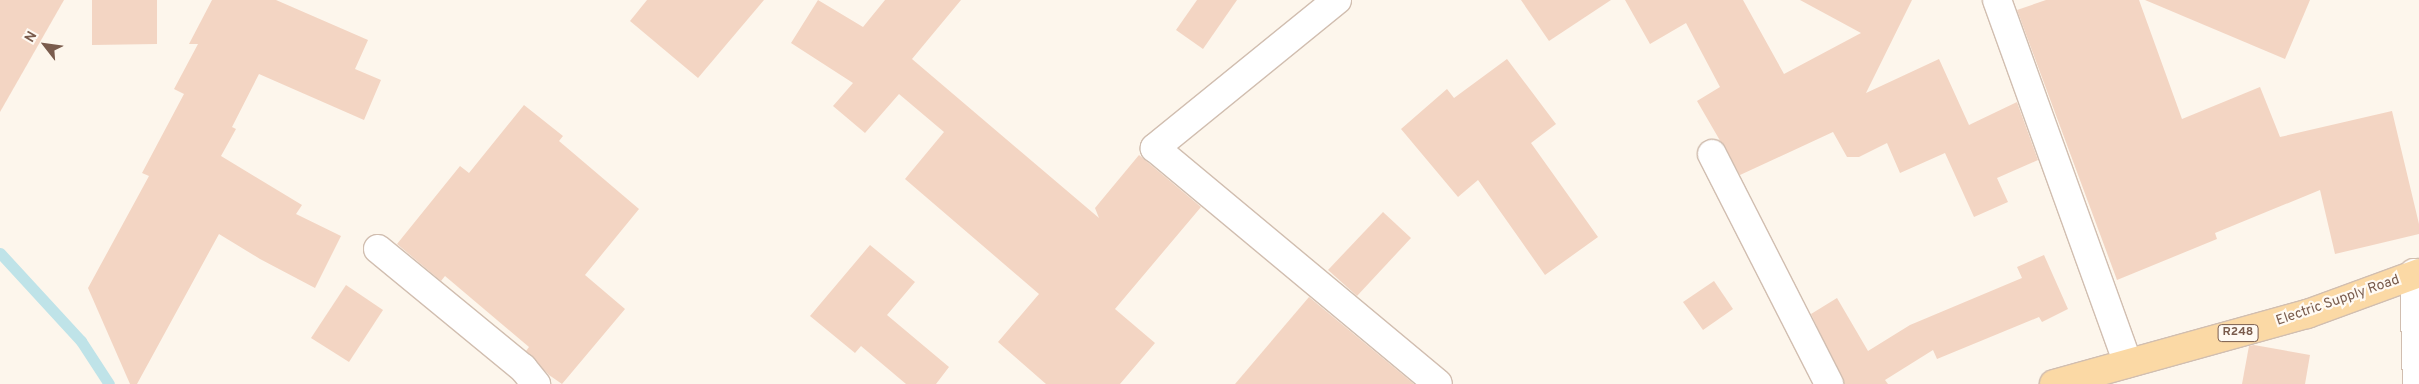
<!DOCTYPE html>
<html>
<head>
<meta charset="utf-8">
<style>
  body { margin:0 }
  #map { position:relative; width:2419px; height:384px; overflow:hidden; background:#fdf6ec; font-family:Overpass,sans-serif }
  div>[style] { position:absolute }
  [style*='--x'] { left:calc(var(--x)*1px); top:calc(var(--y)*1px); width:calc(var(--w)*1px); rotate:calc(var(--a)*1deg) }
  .stream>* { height:11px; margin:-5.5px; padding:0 5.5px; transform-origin:5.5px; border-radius:5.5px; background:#bfe3e8 }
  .building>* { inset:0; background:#f3d5c3 }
  .roads { filter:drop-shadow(1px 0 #d1beb0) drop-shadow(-1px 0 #d1beb0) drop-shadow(0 1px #d1beb0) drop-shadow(0 -1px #d1beb0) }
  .street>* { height:28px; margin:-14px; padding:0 14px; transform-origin:14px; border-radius:14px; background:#fff }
  .primary>* { height:28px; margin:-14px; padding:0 14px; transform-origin:14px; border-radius:14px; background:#fbd9a5 }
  span { translate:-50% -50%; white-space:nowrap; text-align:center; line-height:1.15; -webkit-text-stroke:4.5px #fffaf3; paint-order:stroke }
  .shield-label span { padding:1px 4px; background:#fffaf3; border:1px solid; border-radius:4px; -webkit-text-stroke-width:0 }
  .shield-label { font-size:12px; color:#7a5c4d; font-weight:700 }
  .street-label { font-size:14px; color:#7a5c4d }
  .north { position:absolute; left:20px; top:20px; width:50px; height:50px; -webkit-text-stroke:4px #fffaf3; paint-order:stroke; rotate:300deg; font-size:14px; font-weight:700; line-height:20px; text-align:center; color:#7a5c4d }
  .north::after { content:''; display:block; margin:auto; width:18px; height:22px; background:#7a5c4d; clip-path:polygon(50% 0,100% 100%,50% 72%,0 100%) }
</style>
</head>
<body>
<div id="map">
  <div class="stream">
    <i style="--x:0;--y:253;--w:120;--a:47.4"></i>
    <i style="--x:81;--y:341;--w:51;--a:56.9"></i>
  </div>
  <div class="building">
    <i style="clip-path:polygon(0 0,64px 0,0 112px)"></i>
    <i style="clip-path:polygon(92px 0,157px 0,157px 44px,92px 45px)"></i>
    <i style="clip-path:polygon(212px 0,276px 0,368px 40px,355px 69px,381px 80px,364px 120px,259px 74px,232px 127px,236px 129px,221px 156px,302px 205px,296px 214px,341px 236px,315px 288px,260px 259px,219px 234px,137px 384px,130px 384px,88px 288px,149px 176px,142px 173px,184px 94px,174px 89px,198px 44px,189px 44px)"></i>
    <i style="clip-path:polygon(647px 0,764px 0,698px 78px,630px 21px)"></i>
    <i style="clip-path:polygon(818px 0,863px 27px,885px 0,961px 0,912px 59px,1099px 218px,1095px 208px,1139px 155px,1201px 207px,1115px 309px,1155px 343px,1120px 384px,1046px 384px,998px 342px,1039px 294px,905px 179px,944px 132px,899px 94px,865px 133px,833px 106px,853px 83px,791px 43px)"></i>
    <i style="clip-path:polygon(1197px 0,1237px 0,1203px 49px,1176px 30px)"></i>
    <i style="clip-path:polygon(1521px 0,1611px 0,1549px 41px)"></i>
    <i style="clip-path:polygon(1625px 0,1743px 0,1784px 74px,1861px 33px,1800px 0,1912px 0,1866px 93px,1939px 59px,1969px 125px,2017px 102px,2038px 160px,1997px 178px,2008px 202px,1974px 217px,1945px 153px,1900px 173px,1887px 143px,1859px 157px,1847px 157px,1833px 132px,1740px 175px,1697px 101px,1720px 87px,1686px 23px,1650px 44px)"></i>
    <i style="clip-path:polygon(2046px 0,2139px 0,2182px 119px,2260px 87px,2280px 137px,2392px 111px,2419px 224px,2419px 234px,2335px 254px,2320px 190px,2215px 233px,2217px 239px,2117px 280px,2017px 10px)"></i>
    <i style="clip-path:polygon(2145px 0,2310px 0,2285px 59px)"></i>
    <i style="clip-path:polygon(1507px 59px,1556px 124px,1531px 143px,1598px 237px,1545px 275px,1478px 180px,1458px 197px,1401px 129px,1447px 89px,1454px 98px)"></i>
    <i style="clip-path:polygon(524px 105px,563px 136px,559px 141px,639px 209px,585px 275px,625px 309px,562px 384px,549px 375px,526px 351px,529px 347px,445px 276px,441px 281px,397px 244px,460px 166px,469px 173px)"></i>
    <i style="clip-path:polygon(1383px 212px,1411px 238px,1357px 296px,1328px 270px)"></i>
    <i style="clip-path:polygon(870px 245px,915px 282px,887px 315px,949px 367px,936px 384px,906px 384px,861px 346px,855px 353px,810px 316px)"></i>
    <i style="clip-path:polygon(2044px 255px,2068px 309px,2042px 322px,2039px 317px,1937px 359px,1933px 350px,1885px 380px,1888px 384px,1844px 384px,1811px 314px,1837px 298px,1868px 351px,1910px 325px,2022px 278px,2017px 267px)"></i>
    <i style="clip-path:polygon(1714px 281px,1733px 309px,1703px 330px,1683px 302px)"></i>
    <i style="clip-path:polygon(346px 285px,383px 310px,349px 362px,311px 338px)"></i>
    <i style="clip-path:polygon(1309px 297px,1414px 384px,1235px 384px)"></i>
    <i style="clip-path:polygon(2254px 345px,2310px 355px,2305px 384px,2242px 384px,2249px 346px)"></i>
  </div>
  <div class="roads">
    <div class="street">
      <i style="--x:1337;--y:0;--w:235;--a:140.9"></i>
      <i style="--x:1155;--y:148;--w:368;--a:39.8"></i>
      <i style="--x:1997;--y:0;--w:386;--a:70.2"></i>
      <i style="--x:1712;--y:154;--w:258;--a:63"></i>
      <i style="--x:378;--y:249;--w:188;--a:39.4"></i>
      <i style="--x:523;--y:368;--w:21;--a:51"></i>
      <i style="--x:2414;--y:273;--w:111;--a:88.5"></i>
    </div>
    <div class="primary">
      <i style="--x:2054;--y:384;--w:263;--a:-15.5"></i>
      <i style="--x:2307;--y:314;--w:119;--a:-20.1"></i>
    </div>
  </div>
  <div class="shield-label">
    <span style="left:2238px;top:333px">R248</span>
  </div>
  <div class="street-label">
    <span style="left:2338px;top:301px;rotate:-19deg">Electric Supply Road</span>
  </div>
  <div class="north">N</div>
</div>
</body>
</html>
